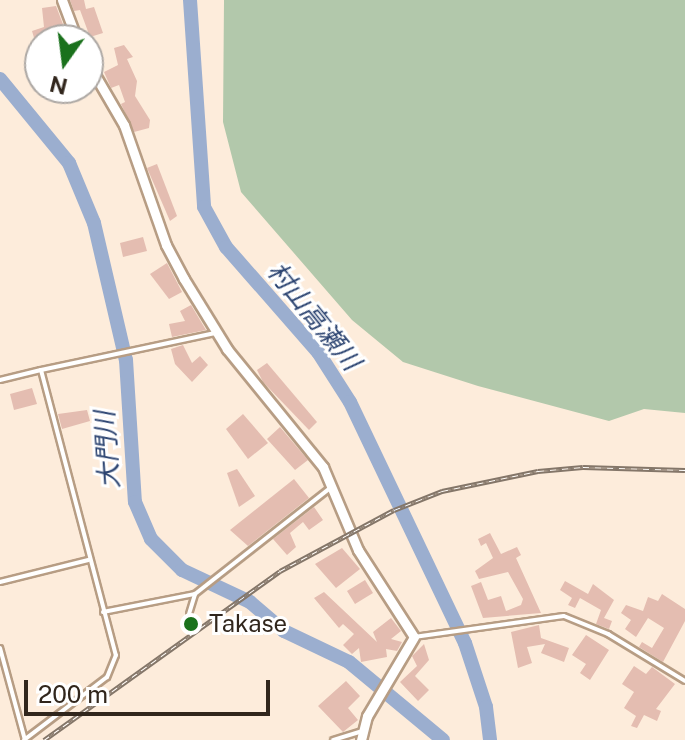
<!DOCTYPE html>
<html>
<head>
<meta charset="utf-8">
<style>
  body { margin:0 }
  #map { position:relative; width:685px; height:740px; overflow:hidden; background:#fdecdb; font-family:"Public Sans","Noto Sans JP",sans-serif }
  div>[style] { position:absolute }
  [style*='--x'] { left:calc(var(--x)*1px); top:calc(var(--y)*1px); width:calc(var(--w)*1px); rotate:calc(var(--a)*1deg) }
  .green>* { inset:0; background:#b2c8ab }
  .river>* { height:14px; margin:-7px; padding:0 7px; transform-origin:7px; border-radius:7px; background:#9baecf }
  .building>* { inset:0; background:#e4bdb1 }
  .roads { filter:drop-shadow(2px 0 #b79d84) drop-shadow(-2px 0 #b79d84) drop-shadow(0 2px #b79d84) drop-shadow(0 -2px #b79d84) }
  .service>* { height:4px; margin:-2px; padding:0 2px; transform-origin:2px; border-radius:2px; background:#fff }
  .minor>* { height:9px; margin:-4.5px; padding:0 4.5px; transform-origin:4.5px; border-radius:4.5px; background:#fff }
  .rail>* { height:5px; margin-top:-2.5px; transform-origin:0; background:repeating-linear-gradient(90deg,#fff 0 6px,#847669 0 12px); box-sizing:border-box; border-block:2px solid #847669 }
  .dots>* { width:22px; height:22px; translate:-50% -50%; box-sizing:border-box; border:4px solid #fff; border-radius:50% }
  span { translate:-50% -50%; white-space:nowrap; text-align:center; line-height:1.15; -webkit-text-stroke:6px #fff; paint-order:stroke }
  .poi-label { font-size:24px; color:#31261c }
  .left { translate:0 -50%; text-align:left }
  .water-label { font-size:26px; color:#2b4370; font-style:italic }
  .north { position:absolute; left:24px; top:24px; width:80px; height:80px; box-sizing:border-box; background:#fff; border:2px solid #ada8a4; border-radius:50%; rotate:194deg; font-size:22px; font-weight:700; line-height:32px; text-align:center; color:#31261c }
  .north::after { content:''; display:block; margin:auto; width:28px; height:36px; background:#1a711c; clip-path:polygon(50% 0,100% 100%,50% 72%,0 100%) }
  .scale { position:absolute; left:24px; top:680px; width:246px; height:36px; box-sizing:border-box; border:4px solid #31261c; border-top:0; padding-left:10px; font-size:24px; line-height:28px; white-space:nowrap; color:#31261c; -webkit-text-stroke:6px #fff; paint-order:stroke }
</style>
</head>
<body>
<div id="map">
  <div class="green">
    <i style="clip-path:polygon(224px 0,685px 0,685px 413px,644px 409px,609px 421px,478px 386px,403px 362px,352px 320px,241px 192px,223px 122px)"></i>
  </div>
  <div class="river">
    <i style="--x:190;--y:0;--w:207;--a:86.1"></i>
    <i style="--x:204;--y:207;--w:46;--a:61.2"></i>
    <i style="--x:226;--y:247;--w:140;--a:48.8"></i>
    <i style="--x:318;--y:352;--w:59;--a:57.4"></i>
    <i style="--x:350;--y:402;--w:267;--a:64.5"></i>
    <i style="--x:465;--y:643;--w:67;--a:71.8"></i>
    <i style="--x:486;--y:707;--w:33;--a:83"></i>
    <i style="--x:0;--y:79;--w:109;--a:50.6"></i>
    <i style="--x:69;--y:163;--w:65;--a:67.4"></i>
    <i style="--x:94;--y:223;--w:141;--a:76.9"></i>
    <i style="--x:126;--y:360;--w:142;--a:86.4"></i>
    <i style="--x:135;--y:502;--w:40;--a:66.6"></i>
    <i style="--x:151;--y:539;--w:44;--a:45"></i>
    <i style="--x:182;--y:570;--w:75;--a:25.2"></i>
    <i style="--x:250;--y:602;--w:45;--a:40.5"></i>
    <i style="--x:284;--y:631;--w:72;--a:25.5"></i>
    <i style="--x:349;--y:662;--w:122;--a:39.7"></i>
  </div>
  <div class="building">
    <i style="clip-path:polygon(70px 0,84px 0,86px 9px,94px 7px,103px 33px,90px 37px,80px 10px,74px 11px)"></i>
    <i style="clip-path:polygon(56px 6px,69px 40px,47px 37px,35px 41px,32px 31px,44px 27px,42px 8px)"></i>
    <i style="clip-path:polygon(124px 45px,133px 57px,127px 59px,137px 81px,135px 96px,150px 120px,149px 128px,134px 132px,121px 104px,125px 102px,119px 85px,111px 88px,104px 72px,118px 65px,114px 48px)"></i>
    <i style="clip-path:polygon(157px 164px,177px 216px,170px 221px,147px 168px)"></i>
    <i style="clip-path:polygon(143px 237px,147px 251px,123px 257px,120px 243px)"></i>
    <i style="clip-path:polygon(167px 263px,182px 292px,169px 299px,150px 274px)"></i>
    <i style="clip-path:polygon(191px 305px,206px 330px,172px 337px,169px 324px,185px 321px,180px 311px)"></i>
    <i style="clip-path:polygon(183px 345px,192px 363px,200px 356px,208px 365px,192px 382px,175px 364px,171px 349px)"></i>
    <i style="clip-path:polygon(267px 363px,317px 422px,309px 430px,263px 382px,257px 370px)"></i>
    <i style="clip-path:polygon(32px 388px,37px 404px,14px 410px,10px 394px)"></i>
    <i style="clip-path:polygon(87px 410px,90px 421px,62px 429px,58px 414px)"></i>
    <i style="clip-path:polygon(243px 414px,268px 443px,248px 459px,226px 429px)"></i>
    <i style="clip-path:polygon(280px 427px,308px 460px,295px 470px,267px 439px)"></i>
    <i style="clip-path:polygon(237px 469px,255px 496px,239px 507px,227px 473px)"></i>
    <i style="clip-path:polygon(294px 479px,309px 498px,248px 546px,230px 530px)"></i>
    <i style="clip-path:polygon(314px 507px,323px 520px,309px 530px,303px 522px,290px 533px,296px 547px,287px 555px,273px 539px)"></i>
    <i style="clip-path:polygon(490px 533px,501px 554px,517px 547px,521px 555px,516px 558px,541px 613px,483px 618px,471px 586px,481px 582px,488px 600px,501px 596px,506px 611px,521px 605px,523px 599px,508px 572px,479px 579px,475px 571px,493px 558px,486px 543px,481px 546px,478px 539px)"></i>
    <i style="clip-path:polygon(342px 548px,360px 569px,336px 588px,315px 564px)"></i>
    <i style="clip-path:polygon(365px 580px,373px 593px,355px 604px,347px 591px)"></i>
    <i style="clip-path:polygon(565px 581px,588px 594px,593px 584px,614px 600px,604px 618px,612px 621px,609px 629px,596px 624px,601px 610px,580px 598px,575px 608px,568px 605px,572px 598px,560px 590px)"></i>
    <i style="clip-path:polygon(324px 592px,377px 642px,373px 632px,391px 618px,401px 631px,391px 639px,402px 642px,397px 651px,386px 649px,387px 657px,361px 662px,359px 648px,352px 654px,343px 645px,354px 634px,343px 624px,339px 628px,314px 598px)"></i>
    <i style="clip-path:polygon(662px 594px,685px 609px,685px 621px,663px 662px,639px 647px,642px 642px,652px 648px,664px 628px,648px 618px,636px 637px,625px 629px,631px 620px,621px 613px,626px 605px,643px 611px,648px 597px,658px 601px)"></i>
    <i style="clip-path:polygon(539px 625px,541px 638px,569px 648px,564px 662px,541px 653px,545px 644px,527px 647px,532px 663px,518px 668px,511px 632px)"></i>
    <i style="clip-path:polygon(586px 635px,609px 650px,590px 680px,580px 673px,586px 664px,572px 655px)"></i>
    <i style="clip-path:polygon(424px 644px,429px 660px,415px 676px,429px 690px,418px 701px,400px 682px,417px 666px,412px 656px)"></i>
    <i style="clip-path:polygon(634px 666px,646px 674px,652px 667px,675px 684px,656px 709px,661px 711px,657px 721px,644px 715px,637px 728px,631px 726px,636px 716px,624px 708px,634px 692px,622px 684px)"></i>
    <i style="clip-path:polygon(346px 681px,360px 696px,348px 708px,358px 720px,343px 732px,318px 706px)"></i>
  </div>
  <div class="roads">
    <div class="service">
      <i style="--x:41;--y:370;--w:178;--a:-12"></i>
      <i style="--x:0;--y:380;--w:42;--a:-13.7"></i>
      <i style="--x:41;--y:370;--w:295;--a:75.3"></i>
      <i style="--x:116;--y:655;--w:24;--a:112"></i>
      <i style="--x:107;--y:677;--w:104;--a:142.8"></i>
      <i style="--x:0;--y:582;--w:91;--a:-14"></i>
      <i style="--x:103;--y:612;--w:94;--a:-11.1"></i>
      <i style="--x:189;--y:614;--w:21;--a:-73"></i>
      <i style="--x:195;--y:594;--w:172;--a:-38.1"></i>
      <i style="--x:414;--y:637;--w:151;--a:-8"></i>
      <i style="--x:564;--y:616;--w:48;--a:22.2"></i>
      <i style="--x:608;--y:634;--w:90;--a:31.4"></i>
      <i style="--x:0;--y:648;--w:95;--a:74.8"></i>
      <i style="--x:333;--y:740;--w:28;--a:-17"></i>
    </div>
    <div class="minor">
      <i style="--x:62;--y:0;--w:43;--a:69.4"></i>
      <i style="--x:88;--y:63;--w:72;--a:59.9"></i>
      <i style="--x:124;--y:125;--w:127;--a:70.7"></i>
      <i style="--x:166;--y:245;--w:38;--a:62"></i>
      <i style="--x:184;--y:279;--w:82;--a:58.4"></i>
      <i style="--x:227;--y:349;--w:152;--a:50.9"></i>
      <i style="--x:323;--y:467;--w:90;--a:67.1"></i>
      <i style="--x:358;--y:550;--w:103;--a:57.2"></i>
      <i style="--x:414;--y:637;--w:92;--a:120.7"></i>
      <i style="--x:367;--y:716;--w:25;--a:104"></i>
    </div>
  </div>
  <div class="rail">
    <i style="--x:44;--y:740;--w:290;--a:-35.6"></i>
    <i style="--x:280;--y:571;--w:129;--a:-28.2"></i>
    <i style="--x:394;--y:510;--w:52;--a:-21.6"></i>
    <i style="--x:442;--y:491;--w:98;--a:-11.8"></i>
    <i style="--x:538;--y:471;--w:45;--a:-5.1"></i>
    <i style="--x:583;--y:467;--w:102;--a:1.7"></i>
  </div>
  <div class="dots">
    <i style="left:191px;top:624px;background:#1a711c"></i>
  </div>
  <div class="poi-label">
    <span class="left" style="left:209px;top:624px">Takase</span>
  </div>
  <div class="water-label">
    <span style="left:314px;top:316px;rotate:51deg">村山高瀬川</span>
    <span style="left:107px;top:450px;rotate:-94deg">大門川</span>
  </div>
  <div class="north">N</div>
  <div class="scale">200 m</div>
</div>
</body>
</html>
